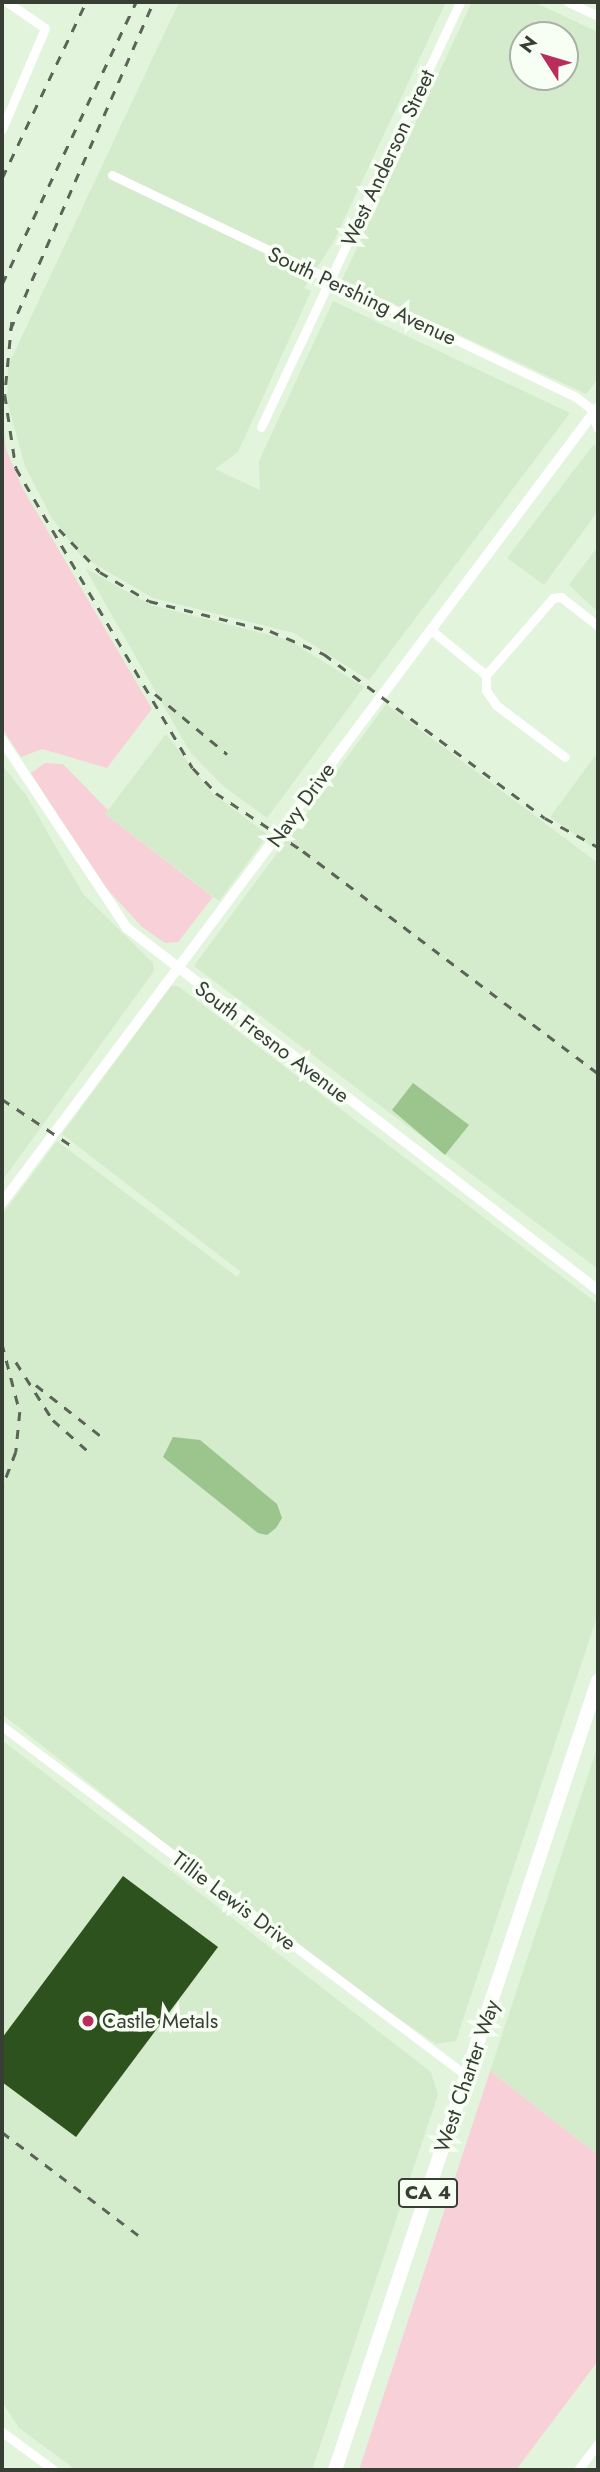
<!DOCTYPE html>
<html>
<head>
<meta charset="utf-8">
<style>
  body { margin:0 }
  #map { position:relative; width:600px; height:2472px; overflow:hidden; background:#e2f5dc; font-family:Jost,sans-serif }
  div>[style] { position:absolute }
  [style*='--x'] { left:calc(var(--x)*1px); top:calc(var(--y)*1px); width:calc(var(--w)*1px); rotate:calc(var(--a)*1deg) }
  .built>* { inset:0; background:#d4ebcc }
  .green>* { inset:0; background:#f8d1d8 }
  .water>* { inset:0; background:#9bc58c }
  .building>* { inset:0; background:#2d521e }
  .minor>* { height:9px; margin:-4.5px; padding:0 4.5px; transform-origin:4.5px; border-radius:4.5px; background:#fff }
  .tertiary>* { height:10px; margin:-5px; padding:0 5px; transform-origin:5px; border-radius:5px; background:#fff }
  .trunk>* { height:14px; margin:-7px; padding:0 7px; transform-origin:7px; border-radius:7px; background:#fff }
  .rail>* { height:2.5px; margin-top:-1.25px; transform-origin:0; background:repeating-linear-gradient(90deg,#5b6457 0 9px,transparent 0 18px) }
  .dots>* { width:19px; height:19px; translate:-50% -50%; box-sizing:border-box; border:4px solid #f7fef4; border-radius:50% }
  span { translate:-50% -50%; white-space:nowrap; text-align:center; line-height:1.15; -webkit-text-stroke:7px #f7fef4; paint-order:stroke }
  .shield-label span { padding:2px 5px; background:#f7fef4; border:2px solid; border-radius:5px; -webkit-text-stroke-width:0 }
  .shield-label { font-size:19px; color:#373e34; font-weight:700 }
  .street-label { font-size:21px; color:#373e34 }
  .poi-label { font-size:21px; color:#373e34 }
  .left { translate:0 -50%; text-align:left }
  .frame { position:absolute; inset:0; border:4px solid #373e34; pointer-events:none }
  .north { position:absolute; left:509px; top:21px; width:70px; height:70px; box-sizing:border-box; background:#f7fef4; border:2px solid #aab1a7; border-radius:50%; rotate:307deg; font-size:19px; font-weight:700; line-height:28px; text-align:center; color:#373e34 }
  .north::after { content:''; display:block; margin:auto; width:24px; height:32px; background:#ba2c5c; clip-path:polygon(50% 0,100% 100%,50% 72%,0 100%) }
</style>
</head>
<body>
<div id="map">
  <div class="built">
    <i style="clip-path:polygon(179px 2px,446px 2px,333px 243px,304px 288px,311px 291px,238px 452px,215px 469px,260px 490px,259px 461px,333px 301px,570px 413px,369px 680px,294px 633px,153px 598px,81px 556px,51px 517px,25px 466px,7px 401px,8px 366px)"></i>
    <i style="clip-path:polygon(evenodd,472px 2px,534px 2px,598px 32px,598px 379px,586px 394px,342px 280px,472px 2px,523px 35px,565px 35px,565px 77px,523px 77px,523px 35px)"></i>
    <i style="clip-path:polygon(593px 445px,598px 446px,598px 511px,544px 585px,507px 558px)"></i>
    <i style="clip-path:polygon(598px 546px,598px 612px,569px 585px)"></i>
    <i style="clip-path:polygon(85px 568px,151px 605px,289px 640px,364px 687px,267px 818px,223px 786px,190px 752px)"></i>
    <i style="clip-path:polygon(386px 704px,598px 863px,598px 1269px,194px 966px)"></i>
    <i style="clip-path:polygon(166px 734px,213px 794px,268px 835px,219px 901px,105px 814px)"></i>
    <i style="clip-path:polygon(598px 752px,598px 851px,550px 817px)"></i>
    <i style="clip-path:polygon(2px 765px,26px 795px,83px 894px,153px 963px,154px 971px,2px 1181px)"></i>
    <i style="clip-path:polygon(171px 986px,178px 986px,598px 1304px,598px 1614px,456px 2041px,436px 2044px,313px 1960px,2px 1714px,2px 1215px,57px 1141px,237px 1277px,241px 1272px,62px 1134px)"></i>
    <i style="clip-path:polygon(2px 1740px,431px 2072px,438px 2095px,312px 2470px,76px 2470px,19px 2428px,2px 2402px)"></i>
    <i style="clip-path:polygon(598px 1745px,598px 2155px,490px 2071px)"></i>
  </div>
  <div class="green">
    <i style="clip-path:polygon(2px 415px,6px 449px,22px 487px,152px 709px,107px 768px,42px 749px,21px 757px,2px 728px)"></i>
    <i style="clip-path:polygon(45px 763px,63px 764px,108px 810px,105px 814px,213px 897px,178px 942px,165px 943px,142px 927px,97px 878px,31px 773px)"></i>
    <i style="clip-path:polygon(490px 2071px,598px 2155px,598px 2361px,516px 2470px,359px 2470px)"></i>
  </div>
  <div class="water">
    <i style="clip-path:polygon(413px 1083px,469px 1125px,445px 1155px,392px 1110px)"></i>
    <i style="clip-path:polygon(173px 1437px,200px 1440px,277px 1504px,282px 1518px,276px 1528px,267px 1535px,258px 1533px,163px 1457px)"></i>
  </div>
  <div class="building">
    <i style="clip-path:polygon(123px 1876px,218px 1947px,76px 2137px,2px 2082px,2px 2038px)"></i>
  </div>
  <div class="minor">
    <i style="--x:568;--y:2;--w:33;--a:25"></i>
    <i style="--x:2;--y:129;--w:110;--a:-66.9"></i>
    <i style="--x:45;--y:28;--w:46;--a:-145.6"></i>
    <i style="--x:112;--y:175;--w:514;--a:25.57"></i>
    <i style="--x:576;--y:397;--w:18;--a:38"></i>
    <i style="--x:590;--y:408;--w:22;--a:69"></i>
    <i style="--x:261;--y:427;--w:469;--a:-64.9"></i>
    <i style="--x:431;--y:630;--w:71;--a:39.3"></i>
    <i style="--x:486;--y:675;--w:102;--a:-49"></i>
    <i style="--x:553;--y:598;--w:8;--a:-7"></i>
    <i style="--x:561;--y:597;--w:47;--a:38.1"></i>
    <i style="--x:486;--y:675;--w:15;--a:90"></i>
    <i style="--x:486;--y:690;--w:18;--a:56"></i>
    <i style="--x:496;--y:705;--w:86;--a:37"></i>
    <i style="--x:2;--y:1726;--w:582;--a:36.97"></i>
    <i style="--x:2;--y:2432;--w:64;--a:36.2"></i>
    <i style="--x:578;--y:2470;--w:34;--a:-53"></i>
  </div>
  <div class="tertiary">
    <i style="--x:2;--y:740;--w:226;--a:56.4"></i>
    <i style="--x:127;--y:928;--w:594;--a:37.55"></i>
    <i style="--x:2;--y:1203;--w:994;--a:-53.18"></i>
  </div>
  <div class="trunk">
    <i style="--x:335;--y:2470;--w:832;--a:-71.57"></i>
  </div>
  <div class="rail">
    <i style="--x:2;--y:178;--w:195;--a:-64.5"></i>
    <i style="--x:2;--y:284;--w:312;--a:-64.6"></i>
    <i style="--x:12;--y:322;--w:73;--a:95.5"></i>
    <i style="--x:5;--y:395;--w:74;--a:81.4"></i>
    <i style="--x:16;--y:468;--w:348;--a:59.5"></i>
    <i style="--x:193;--y:768;--w:34;--a:47"></i>
    <i style="--x:216;--y:793;--w:105;--a:33.7"></i>
    <i style="--x:303;--y:851;--w:369;--a:37"></i>
    <i style="--x:10;--y:330;--w:358;--a:-66.4"></i>
    <i style="--x:59;--y:529;--w:59;--a:46.4"></i>
    <i style="--x:100;--y:572;--w:57;--a:30.6"></i>
    <i style="--x:149;--y:601;--w:125;--a:13.9"></i>
    <i style="--x:270;--y:631;--w:59;--a:23.1"></i>
    <i style="--x:324;--y:654;--w:275;--a:36.6"></i>
    <i style="--x:545;--y:818;--w:60;--a:28.7"></i>
    <i style="--x:155;--y:694;--w:94;--a:39.8"></i>
    <i style="--x:2;--y:1099;--w:88;--a:33.9"></i>
    <i style="--x:2;--y:1343;--w:71;--a:75.4"></i>
    <i style="--x:20;--y:1412;--w:40;--a:95.7"></i>
    <i style="--x:16;--y:1452;--w:40;--a:111"></i>
    <i style="--x:16;--y:1362;--w:69;--a:57.5"></i>
    <i style="--x:53;--y:1420;--w:50;--a:41.7"></i>
    <i style="--x:36;--y:1385;--w:84;--a:38.2"></i>
    <i style="--x:2;--y:2132;--w:171;--a:37.1"></i>
  </div>
  <div class="dots">
    <i style="left:88px;top:2021px;background:#ba2c5c"></i>
  </div>
  <div class="shield-label">
    <span style="left:428px;top:2193px">CA 4</span>
  </div>
  <div class="street-label">
    <span style="left:388px;top:158px;rotate:-65deg">West Anderson Street</span>
    <span style="left:362px;top:296px;rotate:25deg">South Pershing Avenue</span>
    <span style="left:301px;top:805px;rotate:-54deg">Navy Drive</span>
    <span style="left:272px;top:1042px;rotate:37deg">South Fresno Avenue</span>
    <span style="left:234px;top:1901px;rotate:37deg">Tillie Lewis Drive</span>
    <span style="left:467px;top:2076px;rotate:-71deg">West Charter Way</span>
  </div>
  <div class="poi-label">
    <span class="left" style="left:102px;top:2021px">Castle Metals</span>
  </div>
  <div class="frame"></div>
  <div class="north">N</div>
</div>
</body>
</html>
